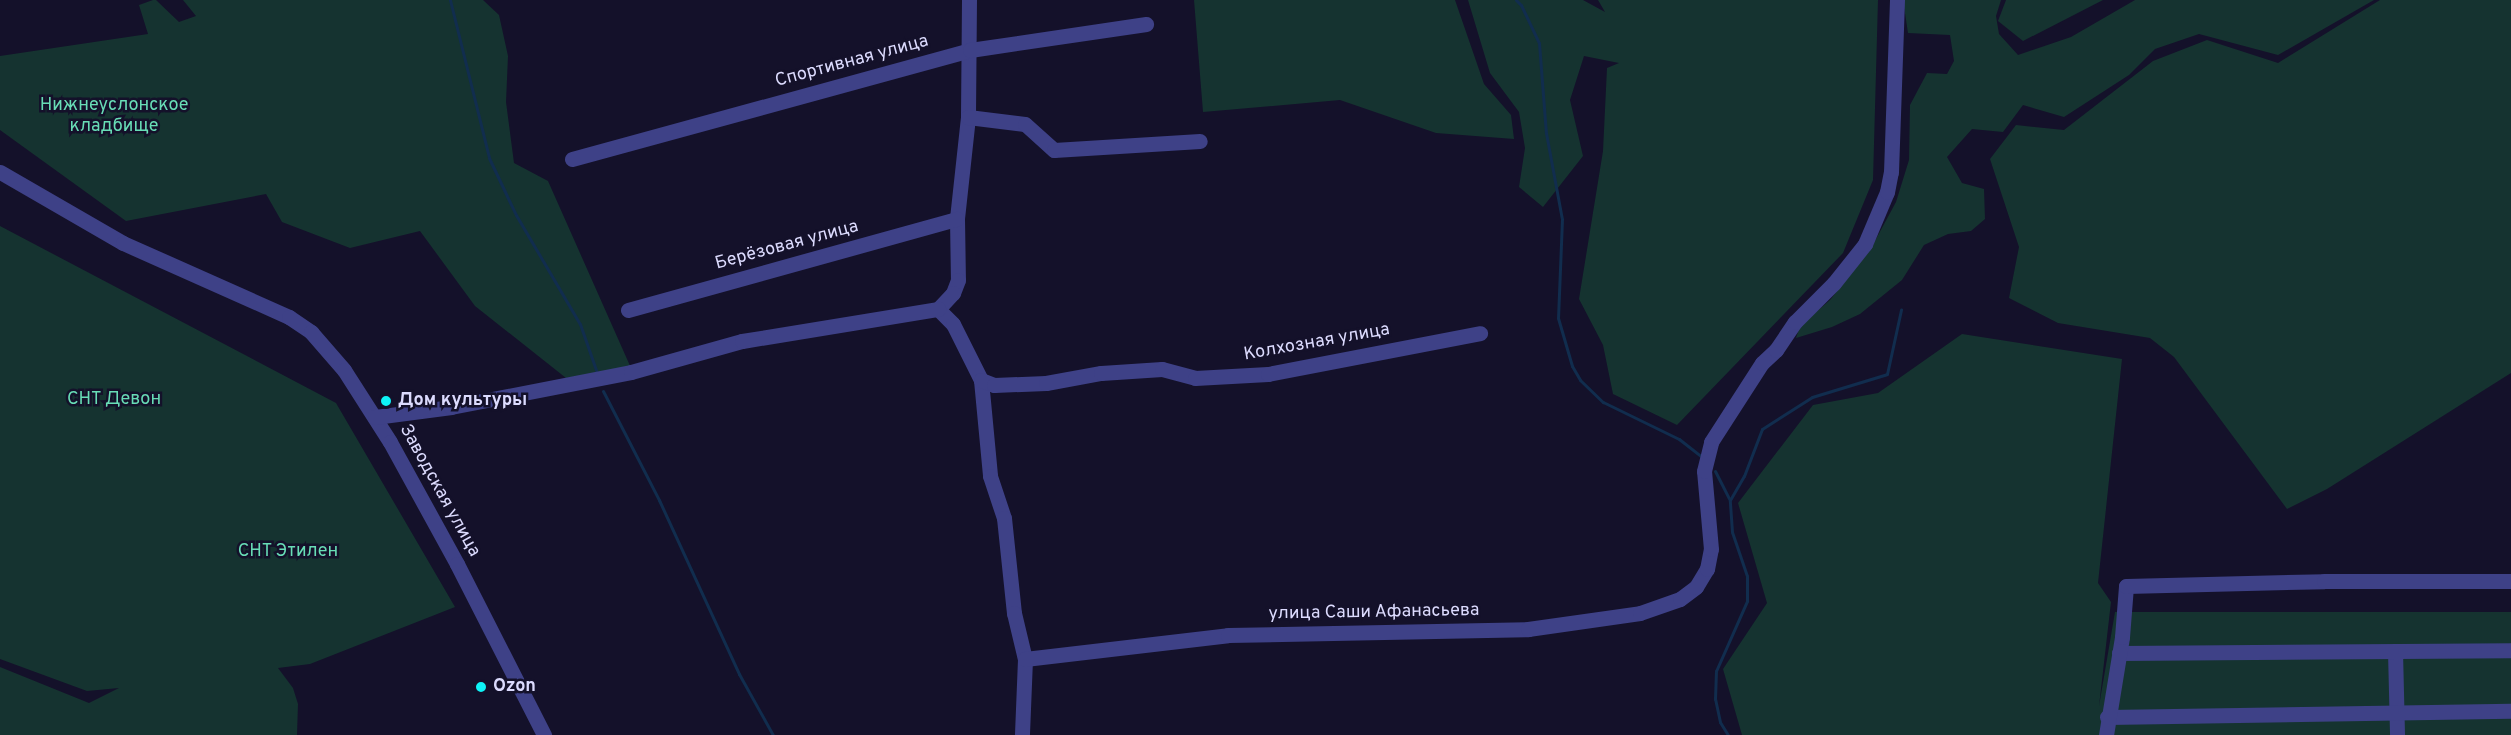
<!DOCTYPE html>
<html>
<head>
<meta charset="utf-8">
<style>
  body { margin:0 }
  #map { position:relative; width:2511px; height:735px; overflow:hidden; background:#14112a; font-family:Overpass,sans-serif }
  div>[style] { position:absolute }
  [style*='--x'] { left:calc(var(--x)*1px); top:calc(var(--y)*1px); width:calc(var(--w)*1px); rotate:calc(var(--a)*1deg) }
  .green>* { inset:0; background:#153330 }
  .stream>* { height:3px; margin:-1.5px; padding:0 1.5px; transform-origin:1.5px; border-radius:1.5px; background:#112d4e }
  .minor>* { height:15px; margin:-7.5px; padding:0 7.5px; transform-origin:7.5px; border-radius:7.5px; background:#3e4187 }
  .dots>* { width:16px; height:16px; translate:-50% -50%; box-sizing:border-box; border:3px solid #14112a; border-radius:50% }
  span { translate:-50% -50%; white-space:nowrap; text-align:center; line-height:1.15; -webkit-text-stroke:5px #14112a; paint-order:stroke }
  .street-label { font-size:18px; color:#dcdbfe }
  .park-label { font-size:18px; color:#68ddb6 }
  .poi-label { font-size:18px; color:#dcdbfe; font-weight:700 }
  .left { translate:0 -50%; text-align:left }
</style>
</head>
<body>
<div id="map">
  <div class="green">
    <i style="clip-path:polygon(153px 0,156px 0,179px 22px,196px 16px,183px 0,483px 0,499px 15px,508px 56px,506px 102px,514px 163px,548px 181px,631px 368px,566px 378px,475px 306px,420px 231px,350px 248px,282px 222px,266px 194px,126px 221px,0 130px,0 56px,148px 34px,139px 5px)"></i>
    <i style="clip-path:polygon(1194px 0,1455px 0,1484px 84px,1511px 115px,1514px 139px,1436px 133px,1340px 100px,1203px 112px)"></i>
    <i style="clip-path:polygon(1468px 0,1583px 0,1605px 12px,1598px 0,1878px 0,1873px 180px,1843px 253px,1677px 425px,1613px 394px,1603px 345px,1579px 299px,1603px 151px,1607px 68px,1619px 63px,1584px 56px,1570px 100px,1583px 156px,1543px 207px,1519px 187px,1525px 148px,1519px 112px,1490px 73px)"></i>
    <i style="clip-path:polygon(1903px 0,2001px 0,1996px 16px,1999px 34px,2018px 55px,2071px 37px,2135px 0,2374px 0,2278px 55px,2199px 34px,2155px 49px,2129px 75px,2064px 117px,2023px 105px,2003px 132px,1972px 129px,1947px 157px,1962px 183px,1984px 189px,1985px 219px,1971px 231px,1948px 234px,1924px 245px,1902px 280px,1860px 314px,1832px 327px,1796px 338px,1800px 326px,1830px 300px,1870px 250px,1896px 202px,1909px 160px,1910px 105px,1927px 73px,1947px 74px,1954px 61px,1950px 35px,1908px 33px)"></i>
    <i style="clip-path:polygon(2006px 0,2103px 0,2023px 41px,1998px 21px)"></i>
    <i style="clip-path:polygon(2380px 0,2511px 0,2511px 373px,2327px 489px,2287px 509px,2174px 357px,2150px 338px,2058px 323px,2009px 298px,2019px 247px,1990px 159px,2016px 125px,2064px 130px,2153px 61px,2207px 40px,2278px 63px)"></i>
    <i style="clip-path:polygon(0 226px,336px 403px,455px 607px,310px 664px,278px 668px,293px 688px,298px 704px,297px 735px,0 735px,0 667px,89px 703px,119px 688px,87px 691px,0 659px)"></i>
    <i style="clip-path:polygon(1962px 334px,2122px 359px,2098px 583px,2111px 602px,2099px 706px,2115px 612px,2511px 612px,2511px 735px,1742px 735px,1723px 669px,1767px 603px,1738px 503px,1813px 405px,1878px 393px)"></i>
  </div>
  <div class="stream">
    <i style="--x:450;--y:0;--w:163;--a:76.1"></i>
    <i style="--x:489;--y:158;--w:63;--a:64.7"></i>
    <i style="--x:516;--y:215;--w:126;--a:59.6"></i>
    <i style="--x:580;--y:324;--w:49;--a:70.8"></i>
    <i style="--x:1516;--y:0;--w:7;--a:45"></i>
    <i style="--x:1521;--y:5;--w:42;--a:64.7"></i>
    <i style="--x:1539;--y:43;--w:90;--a:85.6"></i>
    <i style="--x:1546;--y:133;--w:87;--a:79.5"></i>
    <i style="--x:1562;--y:219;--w:99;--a:92.3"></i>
    <i style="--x:1558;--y:318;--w:50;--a:73.7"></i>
    <i style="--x:1572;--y:366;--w:16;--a:60"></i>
    <i style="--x:1580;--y:380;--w:32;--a:44"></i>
    <i style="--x:1603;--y:402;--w:85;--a:26"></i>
    <i style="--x:1679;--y:439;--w:29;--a:38"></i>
    <i style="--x:603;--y:391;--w:123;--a:62.8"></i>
    <i style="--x:659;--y:500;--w:192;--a:65.3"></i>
    <i style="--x:739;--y:674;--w:70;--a:60.9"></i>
    <i style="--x:1715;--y:471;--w:31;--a:63"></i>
    <i style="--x:1728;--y:735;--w:15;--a:-122"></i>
    <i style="--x:1720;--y:722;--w:24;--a:-102"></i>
    <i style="--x:1715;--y:699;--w:28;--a:-88"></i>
    <i style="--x:1716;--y:671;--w:77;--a:-66.1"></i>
    <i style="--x:1747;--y:601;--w:25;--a:-90"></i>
    <i style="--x:1747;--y:576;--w:46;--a:-108.8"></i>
    <i style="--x:1732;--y:532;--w:32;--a:-94"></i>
    <i style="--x:1730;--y:500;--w:28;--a:-60"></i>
    <i style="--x:1744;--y:476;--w:50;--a:-69"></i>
    <i style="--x:1762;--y:429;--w:59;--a:-32.6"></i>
    <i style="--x:1812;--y:397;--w:78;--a:-17"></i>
    <i style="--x:1887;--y:374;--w:66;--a:-77.7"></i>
  </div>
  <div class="minor">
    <i style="--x:969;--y:0;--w:117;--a:90.5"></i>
    <i style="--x:968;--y:117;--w:103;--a:96.2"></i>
    <i style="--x:957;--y:219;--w:61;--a:89.1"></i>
    <i style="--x:958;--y:280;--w:14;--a:111"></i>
    <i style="--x:953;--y:293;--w:22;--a:133"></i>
    <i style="--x:938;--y:309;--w:21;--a:45"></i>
    <i style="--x:953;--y:324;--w:63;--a:63.4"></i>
    <i style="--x:981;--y:380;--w:96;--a:84.6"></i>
    <i style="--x:990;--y:476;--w:44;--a:71.6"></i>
    <i style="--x:1004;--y:518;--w:96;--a:84"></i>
    <i style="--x:1014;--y:613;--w:47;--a:76.6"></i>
    <i style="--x:1025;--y:659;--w:76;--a:92.3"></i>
    <i style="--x:968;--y:117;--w:57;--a:7"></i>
    <i style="--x:1025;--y:124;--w:39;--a:42"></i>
    <i style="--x:1054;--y:150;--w:146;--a:-3.5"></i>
    <i style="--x:572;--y:159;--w:413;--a:-15.3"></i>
    <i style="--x:970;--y:50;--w:178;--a:-8.4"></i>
    <i style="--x:0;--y:172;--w:142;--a:30"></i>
    <i style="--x:123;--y:243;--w:182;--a:24"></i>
    <i style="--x:289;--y:317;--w:27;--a:34"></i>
    <i style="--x:311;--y:332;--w:50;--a:49"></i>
    <i style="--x:344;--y:370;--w:85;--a:57.4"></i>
    <i style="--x:390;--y:442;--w:139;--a:61.2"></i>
    <i style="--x:457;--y:564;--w:192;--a:63"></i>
    <i style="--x:628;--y:310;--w:341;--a:-15.5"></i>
    <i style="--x:981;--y:380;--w:14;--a:21"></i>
    <i style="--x:994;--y:385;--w:52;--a:-2.2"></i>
    <i style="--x:1046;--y:383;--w:56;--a:-10.3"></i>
    <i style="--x:1101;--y:373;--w:61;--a:-3.8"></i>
    <i style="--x:1162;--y:369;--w:34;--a:15"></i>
    <i style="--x:1195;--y:378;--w:73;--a:-3.1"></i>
    <i style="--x:1268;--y:374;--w:216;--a:-10.9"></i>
    <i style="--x:375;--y:417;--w:77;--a:-7.5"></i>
    <i style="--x:451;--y:407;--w:183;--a:-11"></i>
    <i style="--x:631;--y:372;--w:115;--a:-15.6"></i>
    <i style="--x:742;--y:341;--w:199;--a:-9.3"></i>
    <i style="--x:2395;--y:651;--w:84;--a:88.6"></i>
    <i style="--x:2119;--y:653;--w:392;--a:-0.4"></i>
    <i style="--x:1025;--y:659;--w:204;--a:-6.7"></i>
    <i style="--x:1228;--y:635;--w:300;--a:-1.1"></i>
    <i style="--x:1528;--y:629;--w:113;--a:-8.1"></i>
    <i style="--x:1640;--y:613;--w:42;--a:-19.3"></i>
    <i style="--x:1680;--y:599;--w:20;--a:-37"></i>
    <i style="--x:1696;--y:587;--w:21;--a:-59"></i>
    <i style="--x:1707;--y:569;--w:20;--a:-79"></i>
    <i style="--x:1711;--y:549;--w:78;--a:-95.1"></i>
    <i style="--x:1704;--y:471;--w:30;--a:-76"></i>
    <i style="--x:1711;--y:442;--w:94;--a:-57.2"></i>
    <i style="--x:1762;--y:363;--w:19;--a:-43"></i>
    <i style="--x:1776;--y:350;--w:34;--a:-56"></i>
    <i style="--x:1795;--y:322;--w:55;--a:-45"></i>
    <i style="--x:1834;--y:283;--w:50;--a:-51.5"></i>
    <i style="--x:1865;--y:244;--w:56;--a:-67.1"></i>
    <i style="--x:1887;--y:192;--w:20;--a:-79"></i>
    <i style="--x:1891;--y:172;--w:172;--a:-88"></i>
    <i style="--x:2107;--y:717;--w:404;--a:-0.9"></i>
    <i style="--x:2106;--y:735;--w:99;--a:-80.7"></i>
    <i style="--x:2122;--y:637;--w:51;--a:-85.5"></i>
    <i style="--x:2126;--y:586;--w:198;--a:-1.4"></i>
    <i style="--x:2324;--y:581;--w:187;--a:0"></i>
  </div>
  <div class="dots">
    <i style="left:386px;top:401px;background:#0ef3f7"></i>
    <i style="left:481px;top:687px;background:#0ef3f7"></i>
  </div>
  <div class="street-label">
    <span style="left:852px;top:62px;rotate:-15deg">Спортивная улица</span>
    <span style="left:787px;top:246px;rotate:-15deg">Берёзовая улица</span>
    <span style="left:1317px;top:343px;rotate:-10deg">Колхозная улица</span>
    <span style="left:439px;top:491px;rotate:61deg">Заводская улица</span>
    <span style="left:1374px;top:613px;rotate:-1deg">улица Саши Афанасьева</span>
  </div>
  <div class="park-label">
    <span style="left:114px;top:117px">Нижнеуслонское<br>кладбище</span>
    <span style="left:114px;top:400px">СНТ Девон</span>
    <span style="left:288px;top:552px">СНТ Этилен</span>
  </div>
  <div class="poi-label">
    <span class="left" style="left:398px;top:401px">Дом культуры</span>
    <span class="left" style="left:493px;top:687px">Ozon</span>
  </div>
</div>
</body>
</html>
